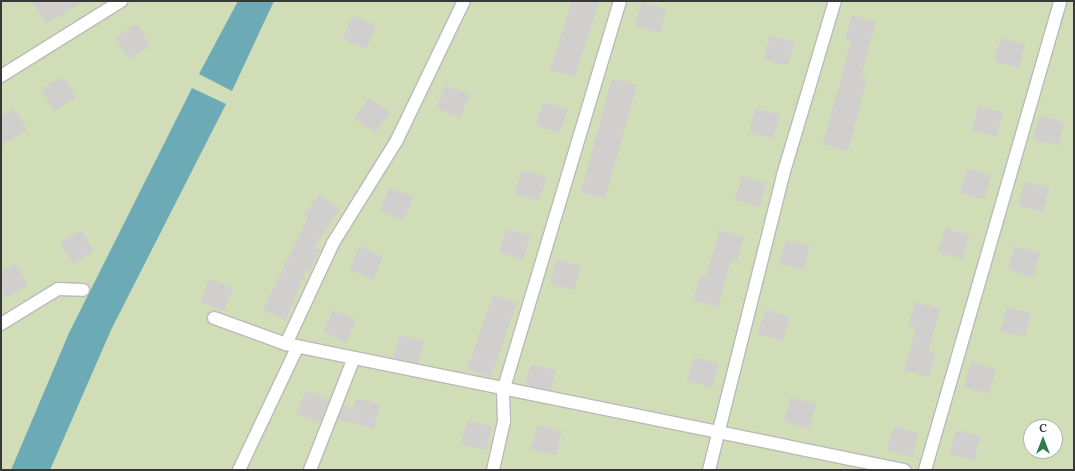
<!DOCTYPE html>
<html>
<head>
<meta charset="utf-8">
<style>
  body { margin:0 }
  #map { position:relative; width:1075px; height:471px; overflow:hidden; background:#f9f9fc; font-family:Lora,serif }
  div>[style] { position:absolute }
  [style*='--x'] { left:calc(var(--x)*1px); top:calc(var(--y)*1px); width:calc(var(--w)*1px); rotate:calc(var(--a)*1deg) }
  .green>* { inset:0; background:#d0ddb6 }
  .water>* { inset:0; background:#6caab5 }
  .building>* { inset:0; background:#d0cfcd }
  .roads { filter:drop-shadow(1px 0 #b9b9bb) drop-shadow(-1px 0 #b9b9bb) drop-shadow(0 1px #b9b9bb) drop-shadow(0 -1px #b9b9bb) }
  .lane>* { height:12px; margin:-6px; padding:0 6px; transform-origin:6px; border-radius:6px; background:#fff }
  span { translate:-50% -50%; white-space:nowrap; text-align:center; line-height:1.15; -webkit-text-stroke:4px #fff; paint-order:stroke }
  .frame { position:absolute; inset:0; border:2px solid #383838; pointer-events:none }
  .north { position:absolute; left:1023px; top:419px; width:40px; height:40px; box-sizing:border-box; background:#fff; border:1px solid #afafaf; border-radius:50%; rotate:0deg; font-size:11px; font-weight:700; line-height:16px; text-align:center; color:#383838 }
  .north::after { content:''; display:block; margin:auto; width:14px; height:18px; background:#2c7c4c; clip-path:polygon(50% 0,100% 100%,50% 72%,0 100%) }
</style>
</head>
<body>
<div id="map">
  <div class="green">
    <i style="clip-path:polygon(evenodd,1px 1px,1074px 1px,1074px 470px,1px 470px,1px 1px,1031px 427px,1055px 427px,1055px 451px,1031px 451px,1031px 427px)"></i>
  </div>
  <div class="water">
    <i style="clip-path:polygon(238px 1px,274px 1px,232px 91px,199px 74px)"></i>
    <i style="clip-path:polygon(192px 88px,226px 104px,111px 330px,50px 470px,11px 470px,69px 333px)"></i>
  </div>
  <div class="building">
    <i style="clip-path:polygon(32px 1px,84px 1px,46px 24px)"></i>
    <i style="clip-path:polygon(572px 1px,599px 1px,575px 77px,550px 70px)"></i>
    <i style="clip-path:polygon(642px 2px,666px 9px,660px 33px,635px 26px)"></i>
    <i style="clip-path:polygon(852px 15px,876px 22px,861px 76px,867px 78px,848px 151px,823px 144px,851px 41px,845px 39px)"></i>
    <i style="clip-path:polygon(353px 16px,376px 26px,366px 49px,342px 39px)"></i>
    <i style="clip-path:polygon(137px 24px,150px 46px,129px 59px,115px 37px)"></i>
    <i style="clip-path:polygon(770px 35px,795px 42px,788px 66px,764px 59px)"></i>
    <i style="clip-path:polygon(1001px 38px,1025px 44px,1019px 68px,994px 62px)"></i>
    <i style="clip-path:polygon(63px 77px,76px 98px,54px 111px,41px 89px)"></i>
    <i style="clip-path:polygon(612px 78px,637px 85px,605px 199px,581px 192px)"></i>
    <i style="clip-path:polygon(446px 85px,470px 95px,460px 118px,436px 108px)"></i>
    <i style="clip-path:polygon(369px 98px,390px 112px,375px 133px,354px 118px)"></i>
    <i style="clip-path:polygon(543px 102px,568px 109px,560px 133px,536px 126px)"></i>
    <i style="clip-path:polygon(978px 106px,1003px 112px,996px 136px,972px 130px)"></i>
    <i style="clip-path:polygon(14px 108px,27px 130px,1px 146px,1px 116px)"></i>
    <i style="clip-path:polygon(755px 108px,780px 115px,773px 139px,749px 132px)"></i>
    <i style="clip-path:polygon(1040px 115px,1064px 122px,1058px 146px,1033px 139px)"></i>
    <i style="clip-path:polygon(967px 169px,991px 175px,985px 199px,960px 193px)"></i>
    <i style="clip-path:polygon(522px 170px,547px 177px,539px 201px,515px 194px)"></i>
    <i style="clip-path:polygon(742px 176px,766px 183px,760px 207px,735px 200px)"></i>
    <i style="clip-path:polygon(1025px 181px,1049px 188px,1043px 212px,1018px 206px)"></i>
    <i style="clip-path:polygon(390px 187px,414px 197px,403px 220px,380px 210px)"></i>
    <i style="clip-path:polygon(319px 194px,340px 209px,314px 247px,320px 250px,309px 272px,306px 270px,286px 320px,263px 310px,308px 217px,304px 215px)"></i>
    <i style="clip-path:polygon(506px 228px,531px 236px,523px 260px,499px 252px)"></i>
    <i style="clip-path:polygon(945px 228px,969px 235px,963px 259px,938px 252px)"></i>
    <i style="clip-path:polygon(81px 230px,94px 251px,73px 264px,60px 242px)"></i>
    <i style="clip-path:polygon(719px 230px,744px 237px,737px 261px,731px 260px,718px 307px,693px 300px,700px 276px,706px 278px)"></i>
    <i style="clip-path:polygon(786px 240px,810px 246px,804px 270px,779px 264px)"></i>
    <i style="clip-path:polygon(360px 246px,383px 257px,373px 280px,349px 269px)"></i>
    <i style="clip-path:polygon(1015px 246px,1040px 253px,1033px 277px,1008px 270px)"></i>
    <i style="clip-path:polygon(556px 259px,581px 266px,574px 290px,550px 284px)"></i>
    <i style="clip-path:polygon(15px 263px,28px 285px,7px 298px,1px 288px,1px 272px)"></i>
    <i style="clip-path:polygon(209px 279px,233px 288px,224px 311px,200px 302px)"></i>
    <i style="clip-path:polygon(493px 295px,517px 303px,491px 377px,467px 369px)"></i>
    <i style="clip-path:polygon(915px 302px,940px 309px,928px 351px,936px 353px,929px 377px,904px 370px,916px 328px,908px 326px)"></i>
    <i style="clip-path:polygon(1007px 307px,1031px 313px,1025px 337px,1000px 331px)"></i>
    <i style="clip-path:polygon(333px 310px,356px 320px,346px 343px,323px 332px)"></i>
    <i style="clip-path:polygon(765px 310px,790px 317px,783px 341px,758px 334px)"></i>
    <i style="clip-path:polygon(400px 335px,424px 342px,418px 363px,393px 358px)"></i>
    <i style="clip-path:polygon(694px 357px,719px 364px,712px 388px,687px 381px)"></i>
    <i style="clip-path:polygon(971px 363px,996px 369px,989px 394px,964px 387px)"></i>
    <i style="clip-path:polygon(531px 364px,556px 370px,550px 390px,525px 385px)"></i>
    <i style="clip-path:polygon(306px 390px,329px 400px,320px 423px,296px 413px)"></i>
    <i style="clip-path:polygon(791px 397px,816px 404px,809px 428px,784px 422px)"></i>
    <i style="clip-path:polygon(356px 398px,380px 405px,374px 429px,338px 419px,343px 406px,353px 410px)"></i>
    <i style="clip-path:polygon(467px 420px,492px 426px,486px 450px,461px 444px)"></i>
    <i style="clip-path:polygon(537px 425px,562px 431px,556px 455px,531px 449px)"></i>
    <i style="clip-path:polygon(894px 426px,918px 433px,912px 457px,887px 450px)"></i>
    <i style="clip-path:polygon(956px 430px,981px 436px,974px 461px,950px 454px)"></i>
  </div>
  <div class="roads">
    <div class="lane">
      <i style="--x:1;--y:76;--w:142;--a:-32"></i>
      <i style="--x:214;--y:318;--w:77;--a:19.9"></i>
      <i style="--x:286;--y:344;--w:631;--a:11.52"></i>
      <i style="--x:1;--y:324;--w:67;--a:-31.6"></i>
      <i style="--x:58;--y:289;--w:25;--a:2"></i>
      <i style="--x:286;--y:344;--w:111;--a:-65"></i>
      <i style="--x:333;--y:243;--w:121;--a:-58.1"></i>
      <i style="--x:397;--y:140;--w:154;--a:-64.3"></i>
      <i style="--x:239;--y:470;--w:137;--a:-64.6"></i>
      <i style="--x:310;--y:470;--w:120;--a:-68.6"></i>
      <i style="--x:493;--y:470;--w:50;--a:-77.3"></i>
      <i style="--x:504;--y:421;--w:30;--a:-92"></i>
      <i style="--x:503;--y:391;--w:407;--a:-73.3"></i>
      <i style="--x:709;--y:470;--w:304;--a:-75.9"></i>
      <i style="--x:783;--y:175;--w:182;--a:-73.4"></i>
      <i style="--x:925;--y:470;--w:488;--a:-73.9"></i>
    </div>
  </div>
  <div class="frame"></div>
  <div class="north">С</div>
</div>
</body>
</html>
